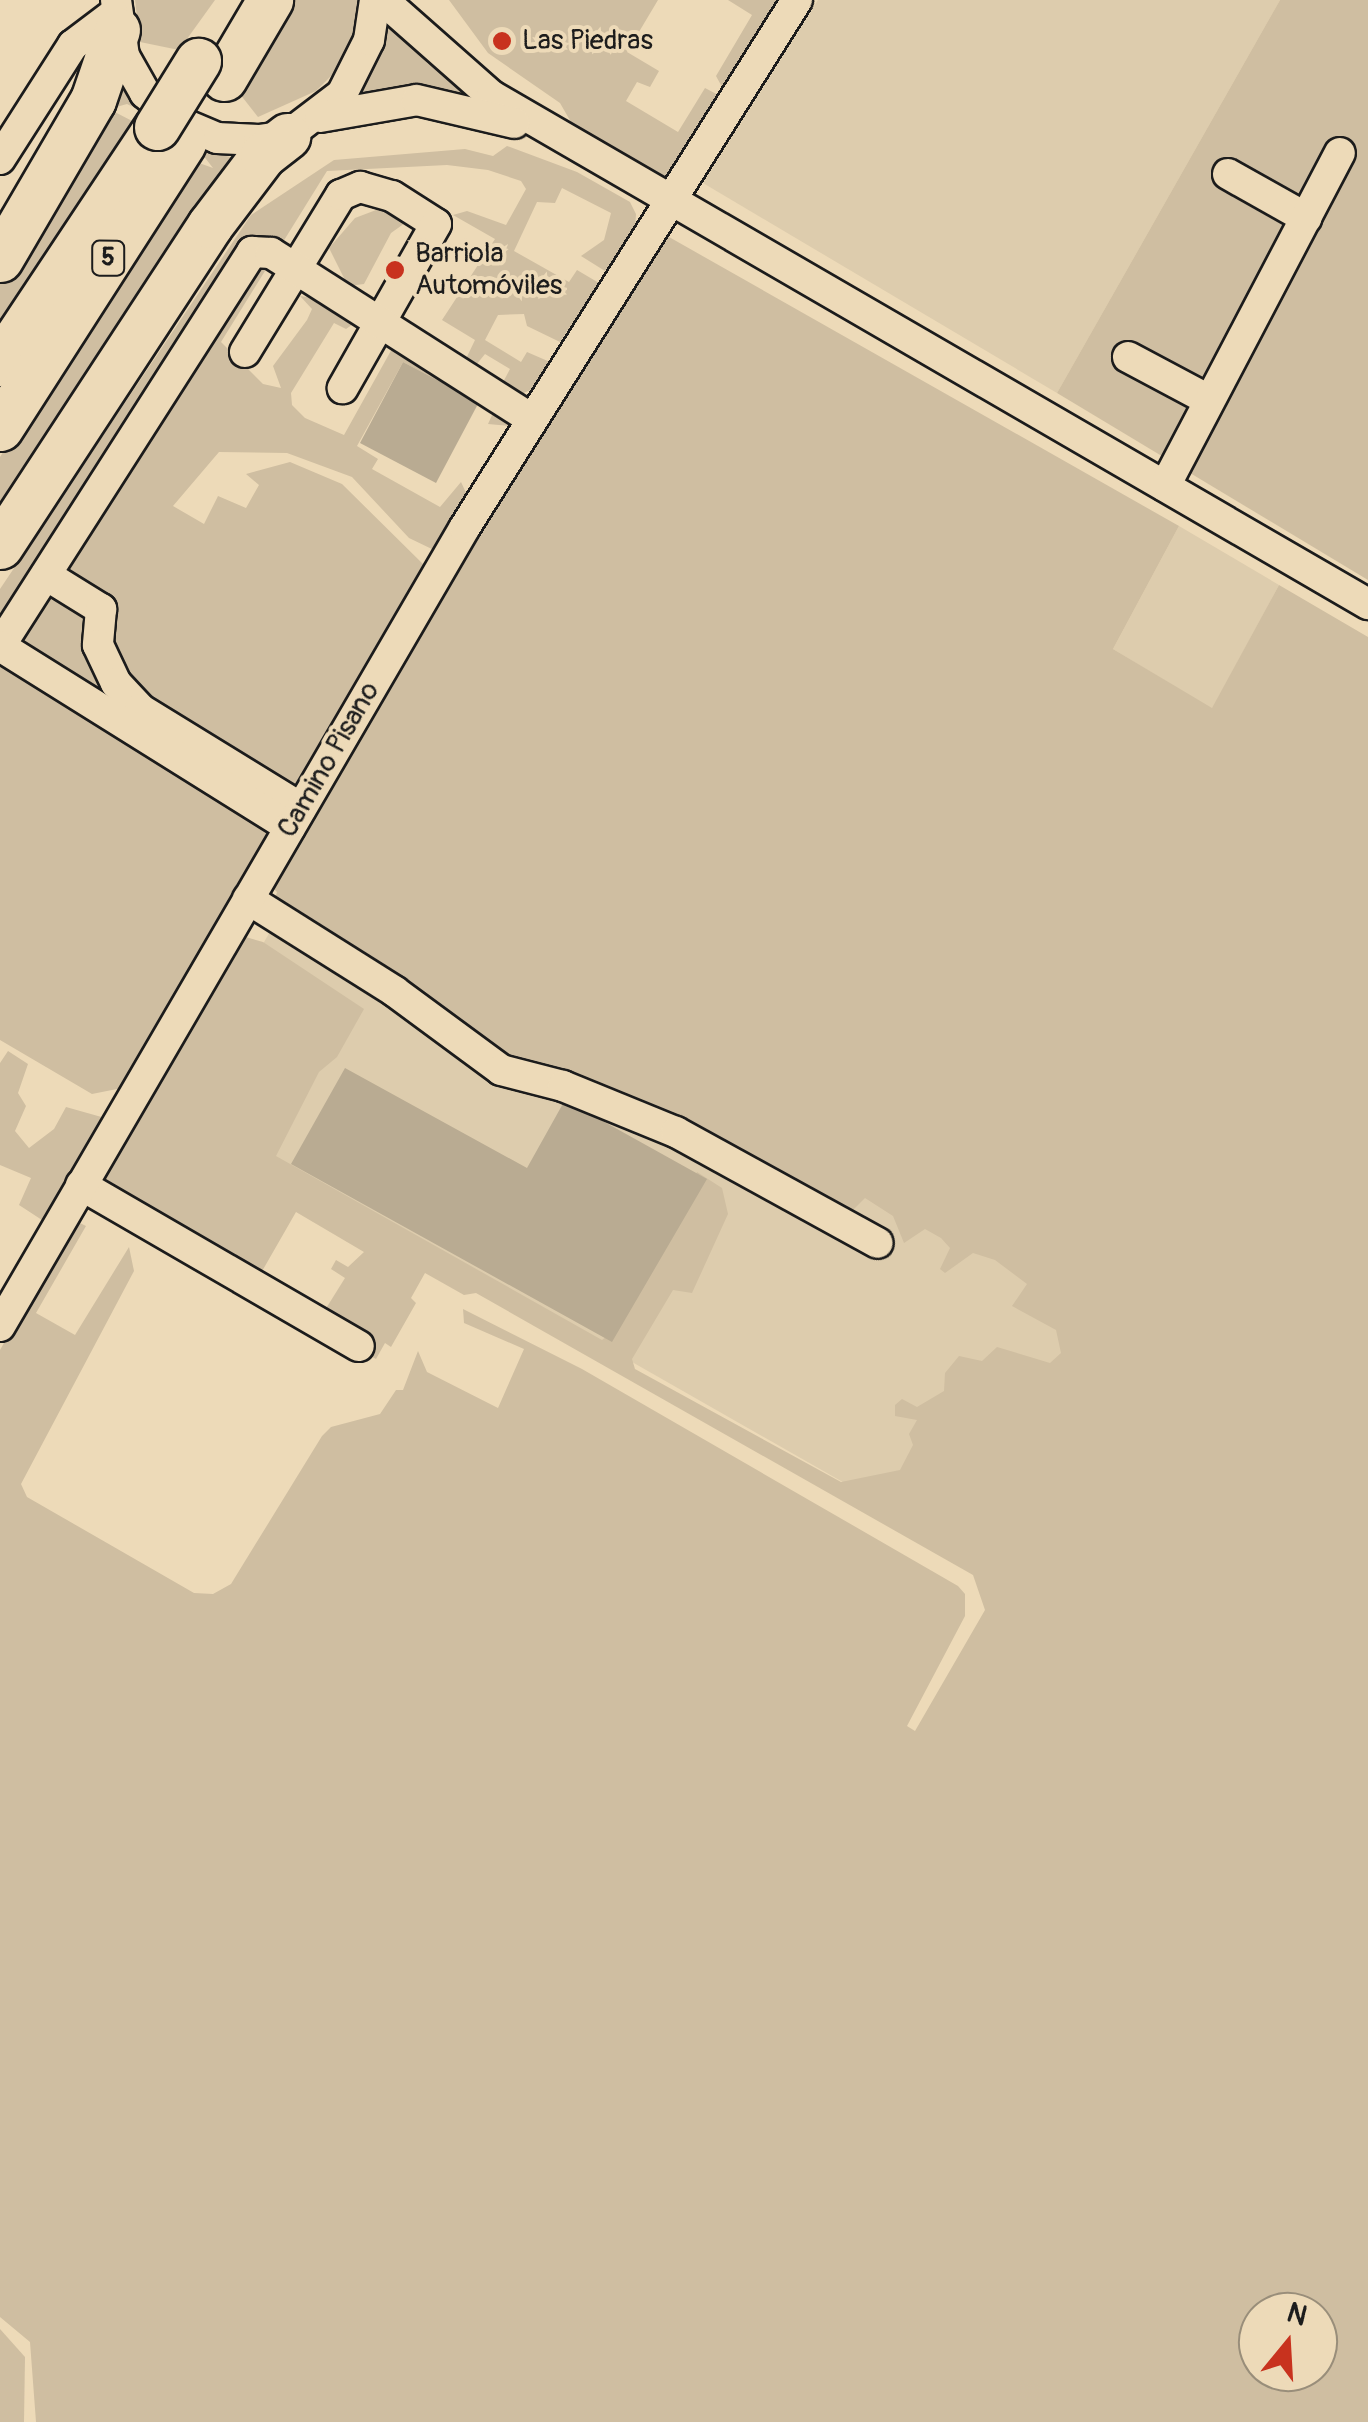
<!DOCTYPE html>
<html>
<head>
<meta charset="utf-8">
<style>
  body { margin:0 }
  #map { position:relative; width:1368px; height:2422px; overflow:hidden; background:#eddab8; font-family:Pangolin,sans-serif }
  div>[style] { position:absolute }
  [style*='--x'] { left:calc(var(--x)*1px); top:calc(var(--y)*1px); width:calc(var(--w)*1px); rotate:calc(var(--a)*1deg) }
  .built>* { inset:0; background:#ddccad }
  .green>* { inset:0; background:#cfbea1 }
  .building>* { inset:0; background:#b9ab92 }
  .roads { filter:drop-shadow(2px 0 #1c1c1c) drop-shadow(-2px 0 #1c1c1c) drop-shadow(0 2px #1c1c1c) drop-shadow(0 -2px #1c1c1c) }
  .minor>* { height:30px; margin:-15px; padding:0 15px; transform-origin:15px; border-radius:15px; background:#eddab8 }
  .highway>* { height:45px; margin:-22.5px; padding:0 22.5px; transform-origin:22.5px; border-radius:22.5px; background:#eddab8 }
  .bridges { filter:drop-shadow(2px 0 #1c1c1c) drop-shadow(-2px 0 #1c1c1c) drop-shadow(0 2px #1c1c1c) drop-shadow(0 -2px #1c1c1c) }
  .highway-bridge>* { height:45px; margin:-22.5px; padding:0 22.5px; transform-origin:22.5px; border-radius:22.5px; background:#eddab8 }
  .dots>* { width:28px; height:28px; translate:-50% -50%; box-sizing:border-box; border:5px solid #eddab8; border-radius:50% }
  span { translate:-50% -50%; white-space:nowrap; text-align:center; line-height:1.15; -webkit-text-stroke:8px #eddab8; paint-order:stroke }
  .shield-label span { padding:2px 8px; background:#eddab8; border:2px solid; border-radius:8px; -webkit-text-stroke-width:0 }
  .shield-label { font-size:25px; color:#1c1c1c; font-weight:700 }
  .poi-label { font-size:28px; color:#1c1c1c }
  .left { translate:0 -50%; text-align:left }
  .street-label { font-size:28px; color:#1c1c1c }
  .north { position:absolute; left:1238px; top:2292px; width:100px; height:100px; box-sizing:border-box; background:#eddab8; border:2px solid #998e7a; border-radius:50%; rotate:18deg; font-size:28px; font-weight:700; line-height:40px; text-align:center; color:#1c1c1c }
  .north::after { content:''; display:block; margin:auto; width:35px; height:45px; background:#c8321e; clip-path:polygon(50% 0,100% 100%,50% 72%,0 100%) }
</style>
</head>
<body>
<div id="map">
  <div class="built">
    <i style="clip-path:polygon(818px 0,1280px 0,1057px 393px,703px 183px)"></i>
    <i style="clip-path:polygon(1179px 526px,1279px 585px,1212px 709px,1113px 649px)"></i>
    <i style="clip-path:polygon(320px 844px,1145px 1315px,999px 1571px,251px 1145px,227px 1007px)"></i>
  </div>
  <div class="green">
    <i style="clip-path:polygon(135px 0,215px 0,179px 50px,140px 42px)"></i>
    <i style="clip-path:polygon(289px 0,364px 0,359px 28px,335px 72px,316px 91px,258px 117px,236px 89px)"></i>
    <i style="clip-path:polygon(449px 0,658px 0,627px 52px,659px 71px,650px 87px,637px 82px,626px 101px,678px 132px,705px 88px,724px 98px,670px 181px,575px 129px,560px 103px,488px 53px)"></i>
    <i style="clip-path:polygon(728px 0,791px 0,736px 85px,722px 87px,716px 76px,752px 15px)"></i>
    <i style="clip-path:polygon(1280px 0,1368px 0,1368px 580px,1057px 393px)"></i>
    <i style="clip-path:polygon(391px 22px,427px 63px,465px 91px,463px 97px,416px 88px,351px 95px)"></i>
    <i style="clip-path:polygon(118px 80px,141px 111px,127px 104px,109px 109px,136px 123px,0 341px,0 280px)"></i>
    <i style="clip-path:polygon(507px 146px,577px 172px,630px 202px,636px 214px,635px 229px,605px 271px,581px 256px,604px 240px,611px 213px,562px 188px,555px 203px,537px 202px,514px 251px,569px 282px,577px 270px,599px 283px,560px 342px,527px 326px,524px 314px,498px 315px,485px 340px,521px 362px,527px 352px,550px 362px,535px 388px,521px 394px,500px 388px,510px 369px,485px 354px,472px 370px,463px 365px,475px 340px,442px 320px,495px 239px,453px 215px,467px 211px,506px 225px,526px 189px,521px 181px,488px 170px,447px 165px,327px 171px,221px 342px,263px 384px,281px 388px,273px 366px,307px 320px,312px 309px,300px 296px,307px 297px,356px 322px,346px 329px,334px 323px,291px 393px,292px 405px,305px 418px,344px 435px,393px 347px,513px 420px,510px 426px,488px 424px,493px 413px,479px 402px,403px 362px,357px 446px,378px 459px,372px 469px,440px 507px,461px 482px,468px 497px,436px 551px,409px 538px,352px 477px,287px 453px,219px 452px,173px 506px,204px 524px,218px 496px,246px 508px,259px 485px,246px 474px,290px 462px,342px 484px,426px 567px,122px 1088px,92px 1094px,0 1040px,0 589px,251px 215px,334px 160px,465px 149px,493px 156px)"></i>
    <i style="clip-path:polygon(199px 150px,244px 160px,0 527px,0 457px,188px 159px,213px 168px)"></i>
    <i style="clip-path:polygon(384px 207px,412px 218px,391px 233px,364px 284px,348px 286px,329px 248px,355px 218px)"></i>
    <i style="clip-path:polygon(evenodd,662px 233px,1179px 526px,1113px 649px,1212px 708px,1279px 585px,1368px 637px,1368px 2422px,36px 2422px,30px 2342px,0 2317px,0 1350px,74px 1220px,86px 1226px,36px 1313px,75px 1335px,129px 1247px,134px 1271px,21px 1484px,27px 1497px,194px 1593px,213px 1594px,231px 1584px,322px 1436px,331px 1427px,380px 1414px,396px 1390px,403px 1390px,418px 1351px,427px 1372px,498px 1408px,524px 1349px,464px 1323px,463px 1309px,582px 1369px,958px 1586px,965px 1594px,965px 1616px,907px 1726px,915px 1731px,985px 1610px,973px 1575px,476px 1293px,464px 1295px,425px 1273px,411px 1298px,416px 1303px,391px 1347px,385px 1343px,376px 1359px,271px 1300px,325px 1310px,345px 1278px,331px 1269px,336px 1260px,348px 1267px,364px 1252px,296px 1212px,253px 1287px,95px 1189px,239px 935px,263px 942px,364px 1009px,337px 1057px,319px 1072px,276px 1156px,602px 1340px,617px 1328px,697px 1172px,722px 1188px,728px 1214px,692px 1293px,673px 1290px,632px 1359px,635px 1369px,841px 1482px,900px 1470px,913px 1445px,909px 1434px,917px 1420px,895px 1416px,895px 1405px,902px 1399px,917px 1407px,944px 1391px,945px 1373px,959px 1356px,982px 1361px,997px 1347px,1050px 1363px,1061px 1353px,1056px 1330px,1012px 1306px,1027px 1284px,995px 1260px,973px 1253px,945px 1273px,940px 1269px,950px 1248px,941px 1238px,925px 1229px,904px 1243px,893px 1216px,865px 1198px,846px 1217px,523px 1070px,274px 902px,277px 892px,271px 886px,485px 511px,662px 233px,1258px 2312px,1318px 2312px,1318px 2372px,1258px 2372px,1258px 2312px)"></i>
    <i style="clip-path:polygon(8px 1051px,28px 1064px,18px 1093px,26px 1106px,15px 1131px,29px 1148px,54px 1129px,66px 1107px,105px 1118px,52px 1218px,42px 1220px,19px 1205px,31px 1178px,0 1165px,0 1063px)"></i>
    <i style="clip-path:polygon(0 2329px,25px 2357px,24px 2422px,0 2422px)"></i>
  </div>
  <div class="building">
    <i style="clip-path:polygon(403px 362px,479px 402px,436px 483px,360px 443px)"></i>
    <i style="clip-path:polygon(345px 1068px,527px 1168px,565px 1100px,707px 1179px,612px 1342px,291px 1164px)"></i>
  </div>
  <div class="roads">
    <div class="minor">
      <i style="--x:116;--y:0;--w:57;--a:81.9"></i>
      <i style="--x:124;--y:56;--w:43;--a:60.4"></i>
      <i style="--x:145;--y:93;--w:43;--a:41.2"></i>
      <i style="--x:177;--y:121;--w:43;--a:23"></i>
      <i style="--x:217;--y:138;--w:42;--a:2.7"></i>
      <i style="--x:259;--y:140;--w:28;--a:-8"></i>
      <i style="--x:287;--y:136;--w:69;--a:-37.4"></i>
      <i style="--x:342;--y:94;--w:60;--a:-63.4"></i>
      <i style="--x:369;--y:40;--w:40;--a:-81.5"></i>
      <i style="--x:383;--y:0;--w:145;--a:41.4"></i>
      <i style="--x:492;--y:96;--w:1013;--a:30.11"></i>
      <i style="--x:320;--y:117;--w:98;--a:-9.9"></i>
      <i style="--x:417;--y:100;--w:100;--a:13.3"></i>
      <i style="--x:0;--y:159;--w:135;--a:-57.4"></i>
      <i style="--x:73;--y:45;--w:51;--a:-37.1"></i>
      <i style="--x:1228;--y:174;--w:90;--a:29.4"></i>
      <i style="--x:245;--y:352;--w:184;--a:-58.6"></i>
      <i style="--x:341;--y:195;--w:21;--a:-23"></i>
      <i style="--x:360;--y:187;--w:33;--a:16"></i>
      <i style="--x:392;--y:196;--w:52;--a:32.5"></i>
      <i style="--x:436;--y:224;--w:189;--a:119.6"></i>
      <i style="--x:1128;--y:357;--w:92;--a:28"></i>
      <i style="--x:1165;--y:486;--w:376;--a:-62.3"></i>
      <i style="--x:46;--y:575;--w:65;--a:31.7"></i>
      <i style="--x:101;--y:609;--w:36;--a:95"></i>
      <i style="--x:98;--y:645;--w:42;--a:64.7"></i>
      <i style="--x:116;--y:683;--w:35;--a:47"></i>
      <i style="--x:140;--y:709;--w:189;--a:31.6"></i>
      <i style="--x:0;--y:646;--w:468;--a:-57.4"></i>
      <i style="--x:252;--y:252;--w:19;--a:3"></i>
      <i style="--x:271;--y:253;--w:309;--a:32.5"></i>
      <i style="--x:0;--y:646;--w:342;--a:32"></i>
      <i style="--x:248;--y:899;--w:173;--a:32.2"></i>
      <i style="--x:394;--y:991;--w:133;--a:36.4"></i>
      <i style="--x:501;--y:1070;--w:64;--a:14.5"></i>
      <i style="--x:563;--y:1086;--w:122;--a:22.2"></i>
      <i style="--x:676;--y:1132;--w:230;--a:28.8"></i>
      <i style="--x:81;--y:1185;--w:321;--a:30.1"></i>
      <i style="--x:0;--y:1326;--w:924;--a:-59.8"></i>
      <i style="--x:465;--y:527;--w:623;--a:-57.79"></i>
    </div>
    <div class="highway">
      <i style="--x:224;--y:78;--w:91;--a:-59.5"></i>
      <i style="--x:0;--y:259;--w:184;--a:-59.7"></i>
      <i style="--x:93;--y:100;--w:74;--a:-71.1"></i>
      <i style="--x:0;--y:363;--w:283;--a:-56.4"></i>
      <i style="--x:0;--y:428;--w:339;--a:-57.3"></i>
      <i style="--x:0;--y:546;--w:384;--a:-56.8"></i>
      <i style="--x:210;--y:225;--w:88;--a:-52.9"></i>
      <i style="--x:263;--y:155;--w:31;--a:-38"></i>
    </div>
  </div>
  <div class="bridges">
    <div class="highway-bridge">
      <i style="--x:157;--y:127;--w:78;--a:-58.2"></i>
    </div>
  </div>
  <div class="dots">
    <i style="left:502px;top:41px;background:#c8321e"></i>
    <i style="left:395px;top:270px;background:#c8321e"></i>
  </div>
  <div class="shield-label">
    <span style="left:108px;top:258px">5</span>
  </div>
  <div class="poi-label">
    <span class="left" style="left:522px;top:41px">Las Piedras</span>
    <span class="left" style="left:415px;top:270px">Barriola<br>Automóviles</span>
  </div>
  <div class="street-label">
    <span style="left:329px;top:760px;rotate:-60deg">Camino Pisano</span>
  </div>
  <div class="north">N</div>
</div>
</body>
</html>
